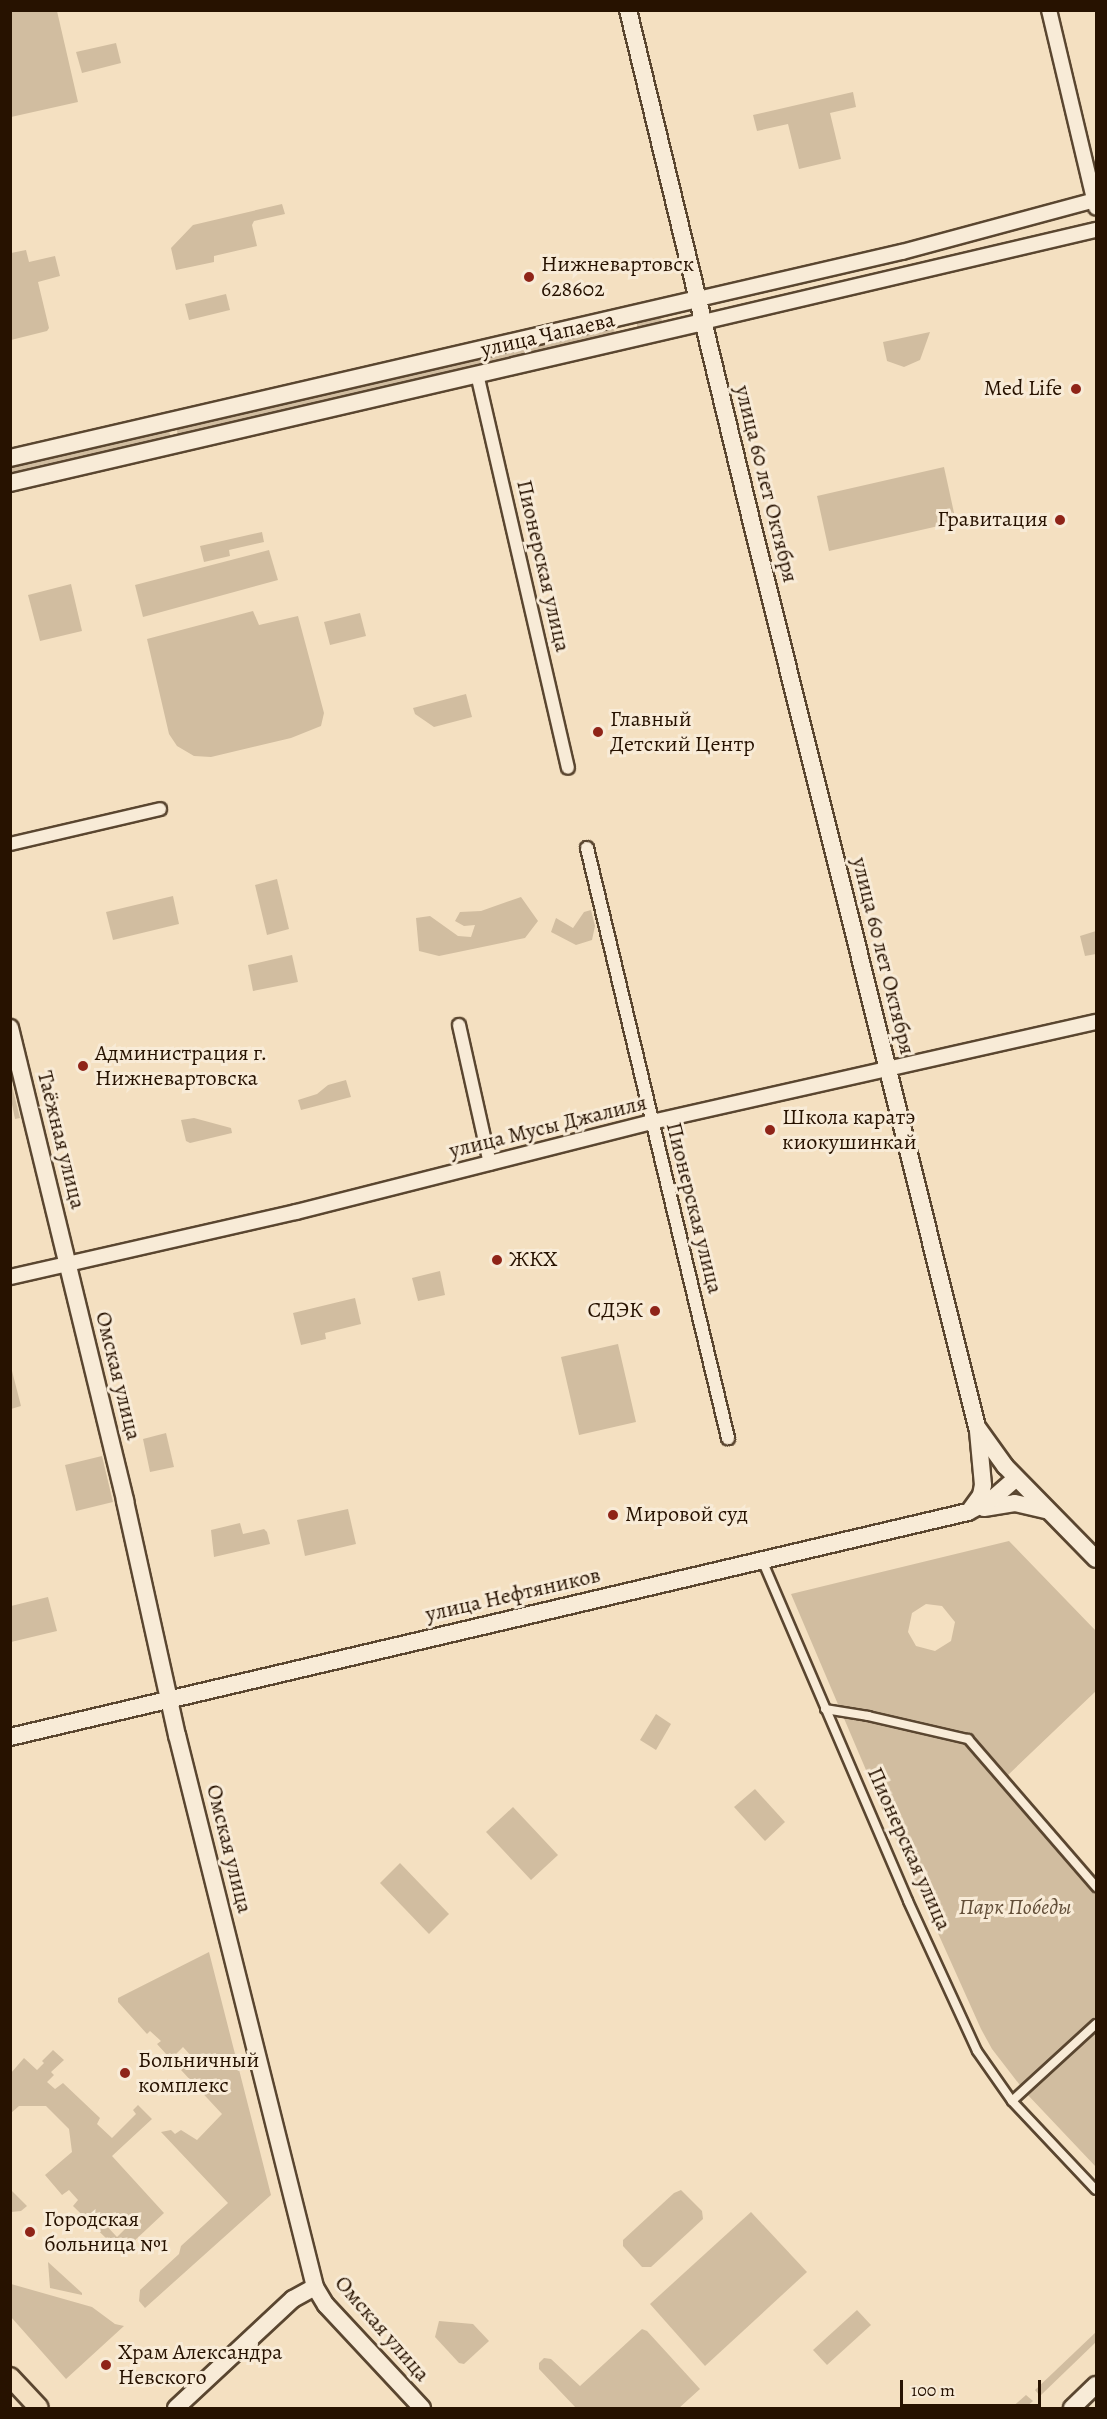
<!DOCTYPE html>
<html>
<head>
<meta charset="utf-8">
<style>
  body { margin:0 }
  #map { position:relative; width:1107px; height:2419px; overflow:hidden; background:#f4e0c1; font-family:Alegreya,serif }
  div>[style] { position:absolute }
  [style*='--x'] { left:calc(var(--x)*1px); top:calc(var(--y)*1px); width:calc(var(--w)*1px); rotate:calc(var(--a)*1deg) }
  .green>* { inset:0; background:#d1bda0 }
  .roads { filter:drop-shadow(2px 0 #5a4630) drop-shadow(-2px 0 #5a4630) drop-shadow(0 2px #5a4630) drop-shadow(0 -2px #5a4630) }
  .pedestrian>* { height:8px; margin:-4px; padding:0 4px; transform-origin:4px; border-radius:4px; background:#f8ebd7 }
  .minor>* { height:12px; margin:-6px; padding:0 6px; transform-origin:6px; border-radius:6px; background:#f8ebd7 }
  .tertiary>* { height:14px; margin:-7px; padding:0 7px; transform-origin:7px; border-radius:7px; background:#f8ebd7 }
  .secondary>* { height:16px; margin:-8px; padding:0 8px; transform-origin:8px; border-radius:8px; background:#f8ebd7 }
  .primary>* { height:18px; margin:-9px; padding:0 9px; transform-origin:9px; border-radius:9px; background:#f4e0c1 }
  .dots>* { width:16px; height:16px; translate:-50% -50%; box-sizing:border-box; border:3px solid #f8ebd7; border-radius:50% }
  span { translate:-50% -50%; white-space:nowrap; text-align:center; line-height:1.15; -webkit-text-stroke:6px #f8ebd7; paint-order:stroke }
  .poi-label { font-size:22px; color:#271200 }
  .left { translate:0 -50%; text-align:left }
  .right { translate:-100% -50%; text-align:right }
  .street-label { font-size:22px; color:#271200 }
  .park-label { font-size:22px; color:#624e38; font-style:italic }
  .frame { position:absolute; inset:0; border:12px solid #271200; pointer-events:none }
  .scale { position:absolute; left:900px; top:2380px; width:141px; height:27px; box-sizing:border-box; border:3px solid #271200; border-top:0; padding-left:8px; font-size:18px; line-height:21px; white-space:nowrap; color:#271200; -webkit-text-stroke:4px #f8ebd7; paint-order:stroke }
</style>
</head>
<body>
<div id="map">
  <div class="green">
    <i style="clip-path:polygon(10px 11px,57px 11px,78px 102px,11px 117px)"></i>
    <i style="clip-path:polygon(116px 43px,121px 63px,82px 73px,76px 52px)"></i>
    <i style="clip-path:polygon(853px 92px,856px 107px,830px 113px,841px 159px,799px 169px,788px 124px,757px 131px,753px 115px)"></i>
    <i style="clip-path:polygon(282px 204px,285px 214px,254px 221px,252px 225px,257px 246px,214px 256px,214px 262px,176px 270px,171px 248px,193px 225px)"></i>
    <i style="clip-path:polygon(26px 250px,29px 262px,55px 256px,60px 276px,38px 282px,49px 328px,47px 331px,11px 340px,11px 253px)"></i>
    <i style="clip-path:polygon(226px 294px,230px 310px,189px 320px,185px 304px)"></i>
    <i style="clip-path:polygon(660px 314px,663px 324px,637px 328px,637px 320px)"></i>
    <i style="clip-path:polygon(613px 326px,615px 333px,613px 335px,178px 436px,176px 426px)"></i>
    <i style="clip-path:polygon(930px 332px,920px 360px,904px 367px,887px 361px,883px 342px)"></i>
    <i style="clip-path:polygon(168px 428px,171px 438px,11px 476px,10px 465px)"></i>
    <i style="clip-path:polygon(944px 467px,956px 522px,829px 551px,817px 496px)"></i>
    <i style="clip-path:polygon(262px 532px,264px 542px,229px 550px,230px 556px,204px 562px,200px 546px)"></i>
    <i style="clip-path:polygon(269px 550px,278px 580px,143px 617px,135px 585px)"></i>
    <i style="clip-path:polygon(71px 584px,82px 631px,40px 641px,28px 595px)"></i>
    <i style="clip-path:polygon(253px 611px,259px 625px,298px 616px,324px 713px,321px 726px,291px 738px,211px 757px,194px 756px,177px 746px,169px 734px,147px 639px)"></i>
    <i style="clip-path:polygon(360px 613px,366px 636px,330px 645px,324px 622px)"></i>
    <i style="clip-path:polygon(466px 694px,472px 717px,434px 727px,415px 714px,413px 708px)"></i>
    <i style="clip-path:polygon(277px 879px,289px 929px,267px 935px,255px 885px)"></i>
    <i style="clip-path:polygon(173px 896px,179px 924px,113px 940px,106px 912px)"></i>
    <i style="clip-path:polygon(521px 897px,538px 921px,525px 938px,439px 956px,419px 951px,416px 918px,430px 916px,458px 936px,471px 937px,475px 925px,464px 926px,455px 921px,460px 912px,481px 911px)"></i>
    <i style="clip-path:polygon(591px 910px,595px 926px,592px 940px,576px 945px,551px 932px,556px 918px,573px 928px,584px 912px)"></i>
    <i style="clip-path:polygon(1096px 931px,1096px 954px,1085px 956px,1080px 936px)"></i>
    <i style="clip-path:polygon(292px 955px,298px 982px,253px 991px,248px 965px)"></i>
    <i style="clip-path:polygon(10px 1078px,20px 1118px,15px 1119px,11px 1099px)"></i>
    <i style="clip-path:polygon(346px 1080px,351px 1097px,301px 1110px,298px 1100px,317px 1094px,328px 1085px)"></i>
    <i style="clip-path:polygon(194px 1118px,231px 1128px,232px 1133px,190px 1143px,186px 1141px,181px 1120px)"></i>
    <i style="clip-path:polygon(440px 1271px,445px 1295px,418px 1301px,412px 1278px)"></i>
    <i style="clip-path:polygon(355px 1298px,361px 1324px,325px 1333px,326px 1339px,301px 1345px,293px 1313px)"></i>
    <i style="clip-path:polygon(618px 1344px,636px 1422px,579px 1435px,561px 1357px)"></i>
    <i style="clip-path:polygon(10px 1363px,21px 1406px,11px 1409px,10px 1409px)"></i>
    <i style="clip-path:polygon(166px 1433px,174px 1467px,150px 1472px,143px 1439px)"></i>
    <i style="clip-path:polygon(102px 1456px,113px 1502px,76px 1511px,65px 1465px)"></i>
    <i style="clip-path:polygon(348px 1509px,356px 1544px,305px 1556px,297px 1520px)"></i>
    <i style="clip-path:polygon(240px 1523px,243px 1534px,264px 1529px,267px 1532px,270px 1544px,214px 1557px,211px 1530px)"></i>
    <i style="clip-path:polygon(evenodd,1009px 1541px,1096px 1631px,1096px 1691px,1008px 1775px,1096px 1876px,1096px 2167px,1026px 2093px,992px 2049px,981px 2029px,889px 1824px,791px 1594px,1009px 1541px,926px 1604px,942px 1606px,955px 1622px,951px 1641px,935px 1651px,916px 1646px,908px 1632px,912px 1613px,926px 1604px)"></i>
    <i style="clip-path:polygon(48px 1597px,57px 1631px,11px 1642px,11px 1606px)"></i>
    <i style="clip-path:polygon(656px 1714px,671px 1724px,656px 1750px,640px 1740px)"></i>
    <i style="clip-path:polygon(755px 1789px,785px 1822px,765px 1841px,734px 1807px)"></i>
    <i style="clip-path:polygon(513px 1807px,558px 1855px,531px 1880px,486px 1832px)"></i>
    <i style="clip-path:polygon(400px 1863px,449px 1914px,429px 1934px,380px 1883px)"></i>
    <i style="clip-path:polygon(209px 1952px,271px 2195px,145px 2308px,139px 2301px,140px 2290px,179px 2254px,181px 2246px,228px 2203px,161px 2132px,171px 2130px,175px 2134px,181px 2130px,197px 2140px,222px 2114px,181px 2070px,194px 2059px,183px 2047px,176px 2054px,182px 2060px,176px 2065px,157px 2044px,161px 2041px,150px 2031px,147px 2034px,118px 2002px,118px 1998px)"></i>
    <i style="clip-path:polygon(evenodd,53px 2050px,64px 2060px,51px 2072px,54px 2075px,47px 2082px,55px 2089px,63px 2083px,100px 2118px,97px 2124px,112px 2138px,136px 2114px,133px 2110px,138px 2105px,152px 2119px,112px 2156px,164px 2213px,132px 2243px,122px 2248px,110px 2242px,73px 2206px,78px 2200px,69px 2190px,62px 2195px,45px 2175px,72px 2152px,69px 2129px,46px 2106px,19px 2106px,11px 2113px,11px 2073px,24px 2058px,37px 2070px,44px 2063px,42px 2061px,53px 2050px,111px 2213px,126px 2228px,117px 2237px,102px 2221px,111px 2213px)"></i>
    <i style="clip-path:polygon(10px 2189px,27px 2206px,21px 2211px,11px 2212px)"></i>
    <i style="clip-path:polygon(681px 2190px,702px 2211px,703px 2219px,651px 2267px,642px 2267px,623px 2246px,623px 2240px,674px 2193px)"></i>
    <i style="clip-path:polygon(751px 2212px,807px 2272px,705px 2366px,650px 2304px)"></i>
    <i style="clip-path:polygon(48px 2262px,82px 2293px,82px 2295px,50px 2288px)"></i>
    <i style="clip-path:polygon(11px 2284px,92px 2307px,115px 2324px,124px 2326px,66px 2379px,11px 2317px)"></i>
    <i style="clip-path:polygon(857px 2310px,871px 2325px,827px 2365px,813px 2350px)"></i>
    <i style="clip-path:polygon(439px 2321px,473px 2324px,489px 2341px,464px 2364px,459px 2363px,435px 2337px)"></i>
    <i style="clip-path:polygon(642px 2329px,647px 2331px,700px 2389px,679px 2408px,576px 2408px,539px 2369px,539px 2363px,544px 2358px,551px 2359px,580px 2386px)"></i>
    <i style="clip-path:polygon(1096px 2332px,1096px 2342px,1040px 2396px,1035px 2390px)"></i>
    <i style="clip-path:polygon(1026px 2395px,1033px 2401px,1025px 2408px,1011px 2408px)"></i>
  </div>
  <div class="roads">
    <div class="pedestrian">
      <i style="--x:762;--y:1560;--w:371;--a:66.8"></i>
      <i style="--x:908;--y:1901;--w:165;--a:65.3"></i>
      <i style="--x:977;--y:2051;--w:61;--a:55"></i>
      <i style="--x:1012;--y:2101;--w:122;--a:46.7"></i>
      <i style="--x:825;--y:1709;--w:44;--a:9.2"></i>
      <i style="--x:868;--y:1716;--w:103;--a:13"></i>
      <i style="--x:968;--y:1739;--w:196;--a:49.1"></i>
      <i style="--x:1012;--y:2101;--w:114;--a:-42.5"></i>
    </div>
    <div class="minor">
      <i style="--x:477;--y:374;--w:404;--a:77"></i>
      <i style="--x:10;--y:844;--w:154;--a:-13.1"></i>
      <i style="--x:587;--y:848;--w:607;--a:76.56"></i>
      <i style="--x:459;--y:1025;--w:142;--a:77.4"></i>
    </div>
    <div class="tertiary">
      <i style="--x:1049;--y:10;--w:203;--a:76.6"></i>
      <i style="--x:698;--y:299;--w:209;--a:-13"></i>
      <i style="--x:902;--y:252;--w:200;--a:-15.1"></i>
      <i style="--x:703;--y:322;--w:404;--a:-13.2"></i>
      <i style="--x:10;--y:1277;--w:293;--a:-12.8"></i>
      <i style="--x:296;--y:1212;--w:367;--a:-14.2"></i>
      <i style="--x:652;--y:1122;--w:455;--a:-12.7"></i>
    </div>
    <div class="secondary">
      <i style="--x:628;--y:10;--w:537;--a:76.43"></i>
      <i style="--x:754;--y:532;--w:922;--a:76.01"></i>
      <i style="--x:977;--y:1427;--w:48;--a:54.3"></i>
      <i style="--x:1005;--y:1466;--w:130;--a:45.6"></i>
      <i style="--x:10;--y:458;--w:706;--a:-13.01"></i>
      <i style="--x:10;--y:483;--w:711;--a:-13.08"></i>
      <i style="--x:10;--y:1028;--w:487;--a:76.3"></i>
      <i style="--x:125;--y:1501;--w:240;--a:77.5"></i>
      <i style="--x:177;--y:1735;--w:569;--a:75.96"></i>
      <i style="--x:315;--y:2287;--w:21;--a:59"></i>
      <i style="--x:326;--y:2305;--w:141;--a:47"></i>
      <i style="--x:984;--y:1508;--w:31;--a:-9"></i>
      <i style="--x:1015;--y:1503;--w:32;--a:13"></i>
      <i style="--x:971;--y:1509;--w:17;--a:-54"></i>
      <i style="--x:981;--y:1495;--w:10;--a:-79"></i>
      <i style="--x:983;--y:1485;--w:54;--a:-95.3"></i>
      <i style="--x:10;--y:1737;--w:984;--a:-13.22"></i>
      <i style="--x:968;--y:1512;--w:26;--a:-28"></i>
      <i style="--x:991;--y:1500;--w:33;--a:-41"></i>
      <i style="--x:176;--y:2408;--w:160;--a:-43"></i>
      <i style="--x:293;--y:2299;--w:25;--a:-29"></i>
      <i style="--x:1072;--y:2408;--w:33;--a:-44"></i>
    </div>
    <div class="primary">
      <i style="--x:10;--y:2377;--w:42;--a:46.9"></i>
    </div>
  </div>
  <div class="dots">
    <i style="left:529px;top:277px;background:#8f2418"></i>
    <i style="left:1076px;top:389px;background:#8f2418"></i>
    <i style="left:1060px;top:520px;background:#8f2418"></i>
    <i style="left:598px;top:732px;background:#8f2418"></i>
    <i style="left:83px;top:1066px;background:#8f2418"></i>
    <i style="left:770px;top:1130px;background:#8f2418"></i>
    <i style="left:497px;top:1260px;background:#8f2418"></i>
    <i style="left:655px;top:1311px;background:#8f2418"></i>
    <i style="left:613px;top:1515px;background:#8f2418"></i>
    <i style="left:125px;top:2073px;background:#8f2418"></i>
    <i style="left:30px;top:2232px;background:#8f2418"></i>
    <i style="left:106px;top:2365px;background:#8f2418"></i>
  </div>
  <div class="poi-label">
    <span class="left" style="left:541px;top:277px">Нижневартовск<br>628602</span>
    <span class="right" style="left:1062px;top:389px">Med Life</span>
    <span class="right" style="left:1048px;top:520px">Гравитация</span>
    <span class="left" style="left:610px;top:732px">Главный<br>Детский Центр</span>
    <span class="left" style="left:95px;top:1066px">Администрация г.<br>Нижневартовска</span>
    <span class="left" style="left:782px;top:1130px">Школа каратэ<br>киокушинкай</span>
    <span class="left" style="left:509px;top:1260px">ЖКХ</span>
    <span class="right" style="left:643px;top:1311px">СДЭК</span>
    <span class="left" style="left:625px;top:1515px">Мировой суд</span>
    <span class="left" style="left:138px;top:2073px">Больничный<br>комплекс</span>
    <span class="left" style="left:44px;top:2232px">Городская<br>больница №1</span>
    <span class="left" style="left:118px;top:2365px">Храм Александра<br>Невского</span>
  </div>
  <div class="street-label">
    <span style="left:548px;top:335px;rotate:-13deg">улица Чапаева</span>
    <span style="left:766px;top:484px;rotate:76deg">улица 60 лет Октября</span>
    <span style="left:543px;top:566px;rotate:77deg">Пионерская улица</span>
    <span style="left:883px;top:956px;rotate:76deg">улица 60 лет Октября</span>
    <span style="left:548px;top:1127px;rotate:-14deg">улица Мусы Джалиля</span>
    <span style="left:61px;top:1140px;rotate:76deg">Таёжная улица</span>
    <span style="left:694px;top:1208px;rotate:76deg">Пионерская улица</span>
    <span style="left:118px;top:1376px;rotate:76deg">Омская улица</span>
    <span style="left:513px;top:1595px;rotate:-13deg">улица Нефтяников</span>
    <span style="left:229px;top:1849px;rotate:76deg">Омская улица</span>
    <span style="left:909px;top:1849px;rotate:66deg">Пионерская улица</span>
    <span style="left:382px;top:2329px;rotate:49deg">Омская улица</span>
  </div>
  <div class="park-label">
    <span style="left:1015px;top:1908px">Парк Победы</span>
  </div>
  <div class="frame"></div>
  <div class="scale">100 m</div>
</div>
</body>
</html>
